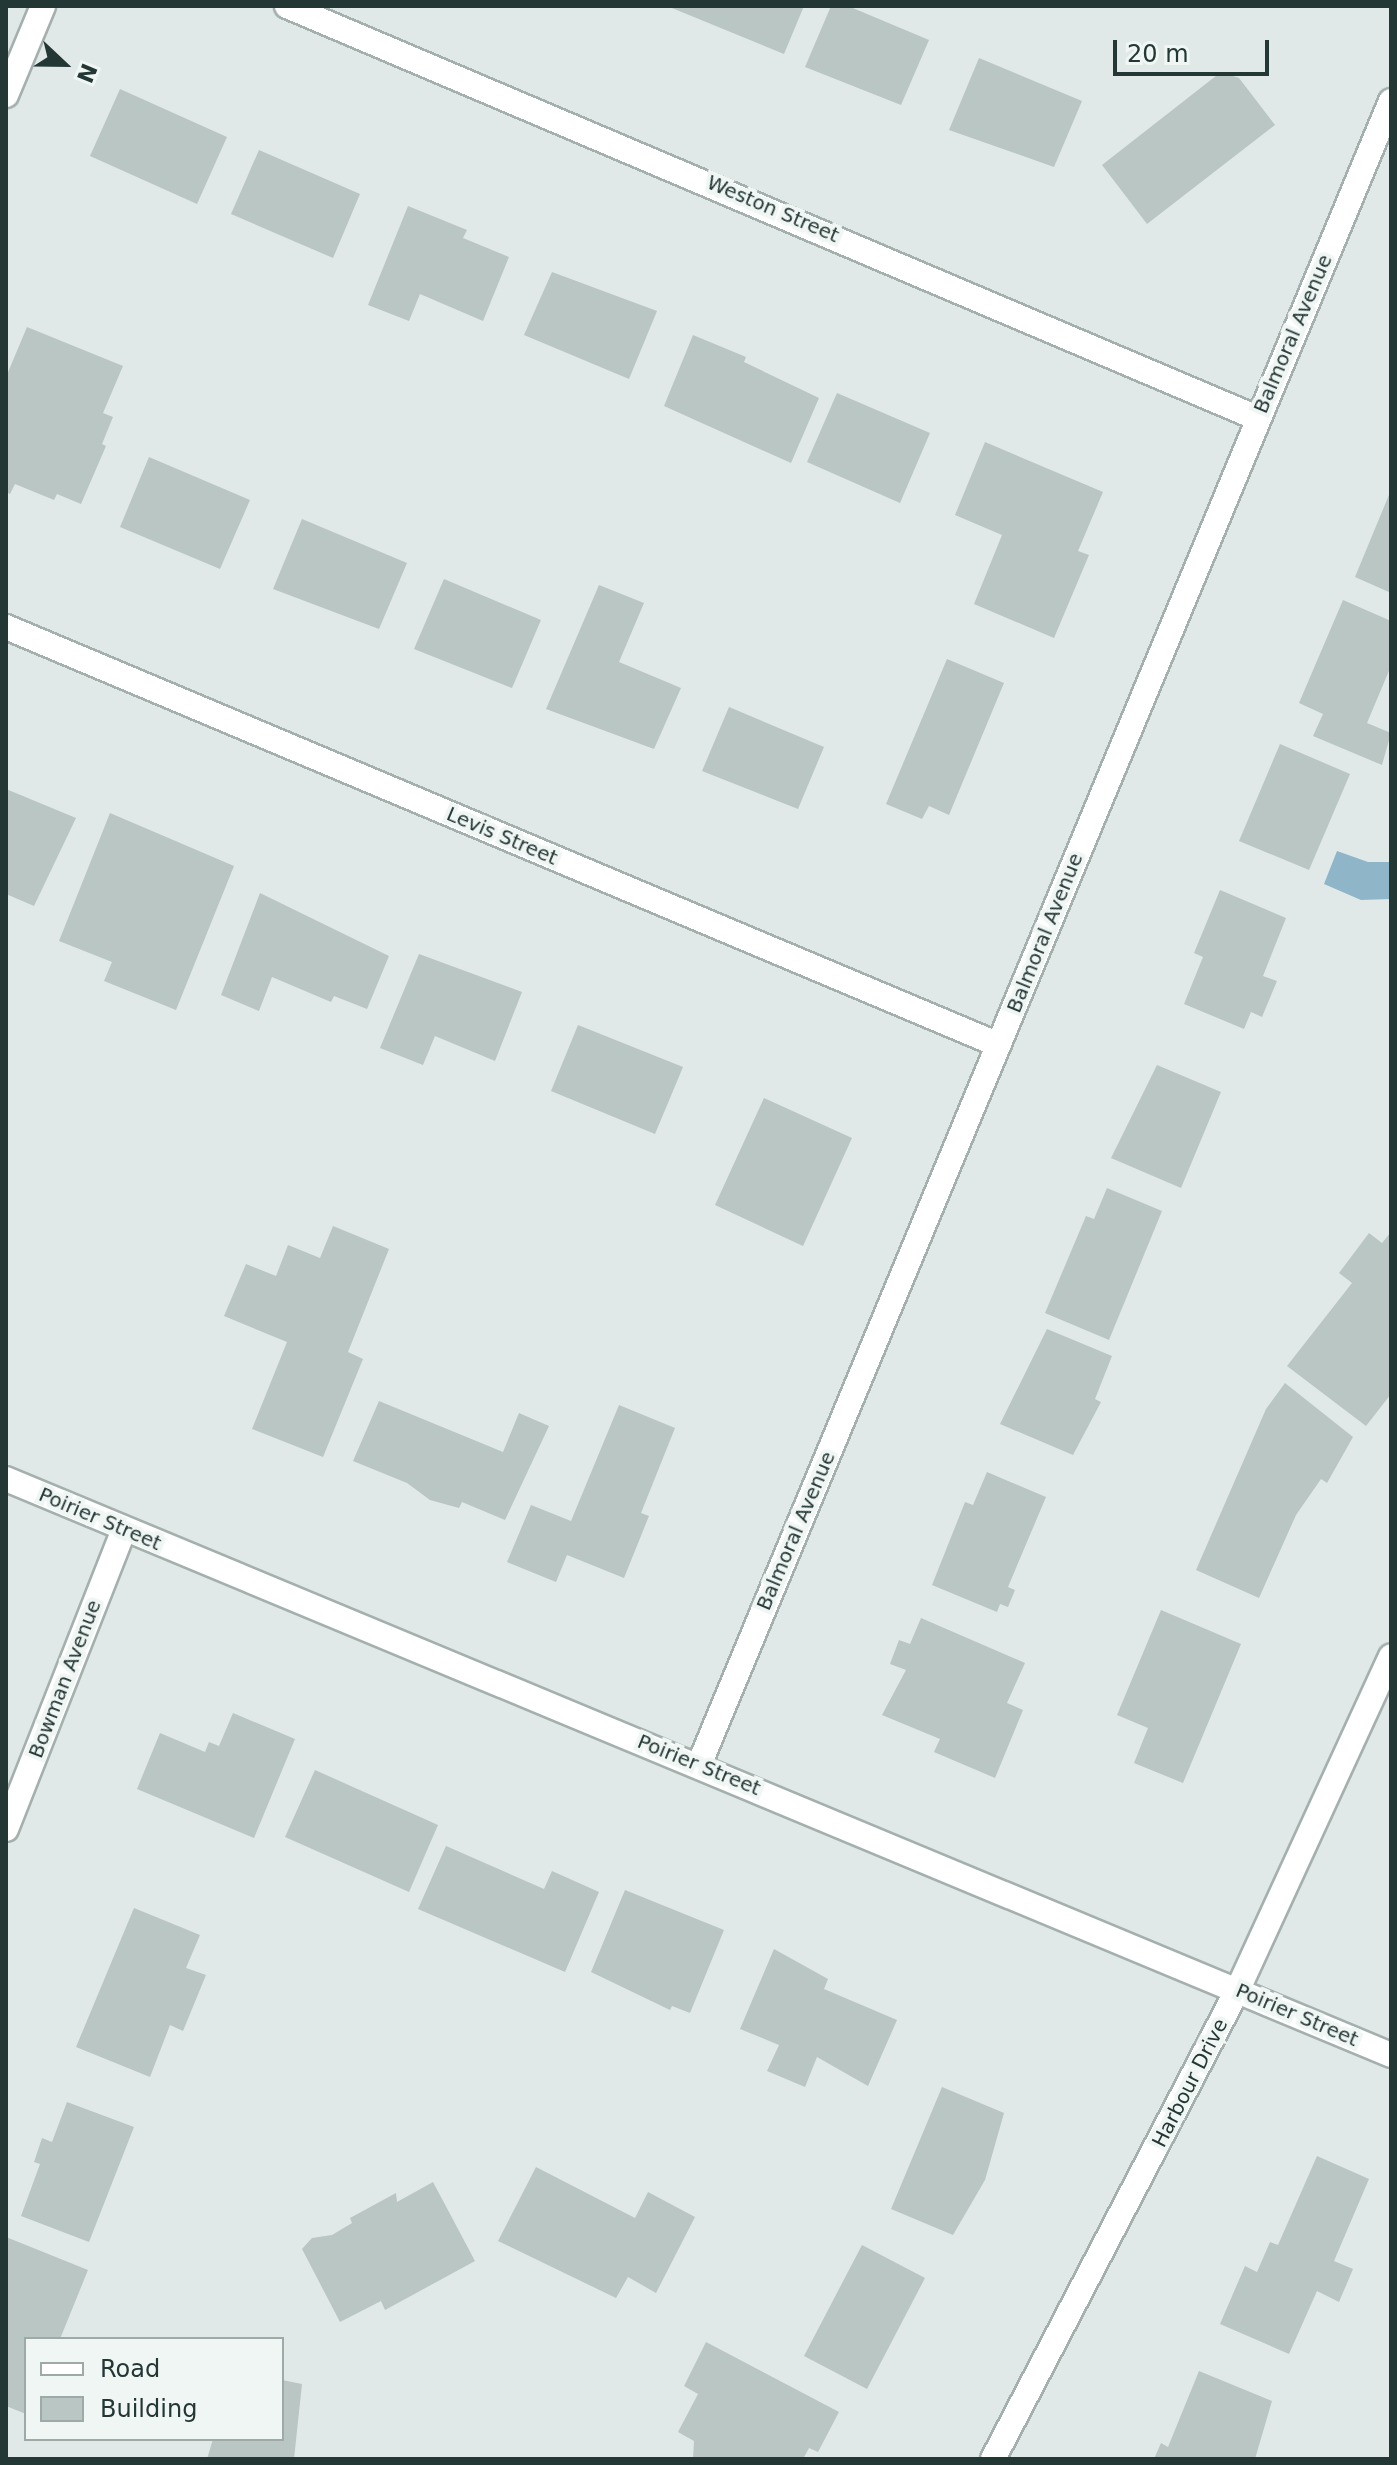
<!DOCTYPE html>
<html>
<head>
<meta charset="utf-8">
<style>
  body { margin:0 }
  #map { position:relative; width:1397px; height:2465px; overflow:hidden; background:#e0e9e7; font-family:"DejaVu Sans",sans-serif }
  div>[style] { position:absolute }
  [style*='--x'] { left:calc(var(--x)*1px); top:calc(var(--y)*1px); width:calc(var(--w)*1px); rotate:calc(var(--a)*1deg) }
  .water>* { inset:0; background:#8fb5c8 }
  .building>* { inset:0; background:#b9c6c3 }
  .roads { filter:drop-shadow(2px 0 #a4b0ae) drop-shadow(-2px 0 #a4b0ae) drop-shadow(0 2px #a4b0ae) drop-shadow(0 -2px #a4b0ae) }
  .minor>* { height:24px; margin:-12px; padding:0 12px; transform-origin:12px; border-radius:12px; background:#fff }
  span { translate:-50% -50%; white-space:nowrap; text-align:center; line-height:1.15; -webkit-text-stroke:8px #f0f6f4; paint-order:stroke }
  .street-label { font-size:20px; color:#233735 }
  .frame { position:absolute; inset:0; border:8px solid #233735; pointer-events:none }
  .legend { position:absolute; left:24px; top:2337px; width:260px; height:104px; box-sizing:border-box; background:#f0f6f4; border:2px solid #9eaaa8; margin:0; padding:10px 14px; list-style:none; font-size:24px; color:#233735 }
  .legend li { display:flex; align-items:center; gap:16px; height:40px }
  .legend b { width:40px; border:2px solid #9eaaa8 }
  .north { position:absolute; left:24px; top:24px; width:80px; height:80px; -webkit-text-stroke:6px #f0f6f4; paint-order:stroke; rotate:112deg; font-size:22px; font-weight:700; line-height:32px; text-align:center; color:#233735 }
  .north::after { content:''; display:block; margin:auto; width:28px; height:36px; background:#233735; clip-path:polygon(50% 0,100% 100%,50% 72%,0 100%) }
  .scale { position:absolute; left:1113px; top:40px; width:156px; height:36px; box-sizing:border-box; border:4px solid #233735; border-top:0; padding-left:10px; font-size:24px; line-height:28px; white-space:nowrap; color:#233735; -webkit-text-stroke:6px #f0f6f4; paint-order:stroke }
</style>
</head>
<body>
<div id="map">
  <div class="water">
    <i style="clip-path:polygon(1337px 851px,1368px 862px,1391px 862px,1391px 899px,1361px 900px,1324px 884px)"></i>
  </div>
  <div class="building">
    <i style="clip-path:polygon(667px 6px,804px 6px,784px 54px)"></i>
    <i style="clip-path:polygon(831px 6px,848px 6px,929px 40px,901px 105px,805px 67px)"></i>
    <i style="clip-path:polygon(979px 58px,1082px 101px,1054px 167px,949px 130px)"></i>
    <i style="clip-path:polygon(1221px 72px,1239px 78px,1275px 125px,1147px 224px,1102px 165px)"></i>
    <i style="clip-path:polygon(120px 89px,227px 137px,197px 204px,90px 156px)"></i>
    <i style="clip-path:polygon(259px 150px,360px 194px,333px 258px,231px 214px)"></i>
    <i style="clip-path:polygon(408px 206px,467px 230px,463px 238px,509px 257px,483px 321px,420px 294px,409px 321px,368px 305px)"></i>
    <i style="clip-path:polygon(552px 272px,657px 311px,629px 379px,524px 335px)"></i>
    <i style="clip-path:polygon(27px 327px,123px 366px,103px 413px,113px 417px,102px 444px,106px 446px,81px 504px,57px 494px,54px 500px,15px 484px,10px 494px,6px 492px,6px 377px)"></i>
    <i style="clip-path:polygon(693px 335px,746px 357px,744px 362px,819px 398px,791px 463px,664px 406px)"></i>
    <i style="clip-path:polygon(837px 393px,930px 433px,900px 503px,807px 462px)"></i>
    <i style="clip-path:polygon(985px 442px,1103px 492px,1078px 551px,1089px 555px,1054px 638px,974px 604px,1002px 535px,955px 515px)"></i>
    <i style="clip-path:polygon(149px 457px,250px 500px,220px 569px,120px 527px)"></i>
    <i style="clip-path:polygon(1391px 490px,1391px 593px,1355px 577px)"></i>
    <i style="clip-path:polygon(302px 519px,407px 563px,379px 629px,273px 589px)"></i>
    <i style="clip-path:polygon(444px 579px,541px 620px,512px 688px,414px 649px)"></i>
    <i style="clip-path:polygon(599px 585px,644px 603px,619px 662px,681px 688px,654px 749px,546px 709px)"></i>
    <i style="clip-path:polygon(1343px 600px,1391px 621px,1391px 666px,1367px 723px,1391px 733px,1382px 765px,1313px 736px,1323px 714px,1299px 703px)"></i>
    <i style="clip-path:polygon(947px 659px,1004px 683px,949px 815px,929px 806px,922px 819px,886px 804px)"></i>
    <i style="clip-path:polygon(729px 707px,824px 747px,798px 809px,702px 771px)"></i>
    <i style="clip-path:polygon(1280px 744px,1350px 774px,1309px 870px,1239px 841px)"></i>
    <i style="clip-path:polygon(6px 789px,76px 818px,34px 906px,6px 894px)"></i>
    <i style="clip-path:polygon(110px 813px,234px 866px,176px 1010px,104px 981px,112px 962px,59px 941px)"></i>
    <i style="clip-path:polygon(1220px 890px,1286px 918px,1263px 976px,1277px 981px,1262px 1017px,1251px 1012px,1244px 1029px,1184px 1004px,1203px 957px,1194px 953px)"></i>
    <i style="clip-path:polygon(260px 893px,389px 956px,367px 1009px,334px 996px,331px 1002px,272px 977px,259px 1011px,221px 995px)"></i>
    <i style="clip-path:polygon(419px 954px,522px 992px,495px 1061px,435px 1036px,423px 1065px,380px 1048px)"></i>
    <i style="clip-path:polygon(578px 1025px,683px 1067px,655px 1134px,551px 1091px)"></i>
    <i style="clip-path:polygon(1157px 1065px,1221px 1092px,1181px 1188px,1111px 1158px)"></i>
    <i style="clip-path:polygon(764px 1098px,852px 1138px,803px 1246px,715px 1205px)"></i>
    <i style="clip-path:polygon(1107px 1188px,1162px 1211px,1109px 1340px,1045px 1313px,1086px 1216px,1094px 1219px)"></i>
    <i style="clip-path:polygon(333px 1226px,389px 1249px,348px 1352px,363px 1359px,323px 1457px,252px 1429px,287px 1342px,224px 1316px,246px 1264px,276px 1276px,288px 1245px,320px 1258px)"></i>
    <i style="clip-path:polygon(1391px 1232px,1391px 1394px,1366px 1426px,1287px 1366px,1352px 1283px,1339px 1273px,1369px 1233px,1382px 1243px)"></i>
    <i style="clip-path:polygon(1047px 1329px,1112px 1356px,1095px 1399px,1101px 1402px,1073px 1455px,1000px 1424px)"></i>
    <i style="clip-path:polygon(1285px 1383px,1353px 1437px,1327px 1483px,1321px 1479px,1296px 1515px,1259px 1598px,1196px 1570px,1266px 1409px)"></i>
    <i style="clip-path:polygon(379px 1401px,503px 1452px,519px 1413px,549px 1426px,505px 1520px,462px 1502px,459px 1508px,430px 1500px,407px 1483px,353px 1461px)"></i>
    <i style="clip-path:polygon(619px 1405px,675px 1428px,641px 1513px,649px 1516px,624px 1578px,567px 1555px,556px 1582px,507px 1562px,531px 1505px,571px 1521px)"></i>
    <i style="clip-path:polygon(987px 1472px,1046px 1497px,1008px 1587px,1015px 1590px,1008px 1607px,1000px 1604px,997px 1612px,932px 1585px,965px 1502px,973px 1505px)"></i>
    <i style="clip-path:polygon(1161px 1610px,1241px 1644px,1183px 1783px,1134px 1763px,1148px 1728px,1117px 1715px)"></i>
    <i style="clip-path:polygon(921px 1618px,1025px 1663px,1007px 1703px,1023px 1710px,995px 1778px,934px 1752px,940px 1739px,882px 1715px,906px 1670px,890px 1664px,899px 1640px,910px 1644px)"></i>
    <i style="clip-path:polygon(233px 1713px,295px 1739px,254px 1838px,137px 1789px,160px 1733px,205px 1752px,209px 1742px,219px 1746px)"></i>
    <i style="clip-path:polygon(315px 1770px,438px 1825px,409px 1892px,285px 1837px)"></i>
    <i style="clip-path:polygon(446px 1846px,544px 1889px,552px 1871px,599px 1892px,565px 1972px,418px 1909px)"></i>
    <i style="clip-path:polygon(625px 1890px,724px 1930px,690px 2013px,672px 2006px,670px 2010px,591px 1972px)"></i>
    <i style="clip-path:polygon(134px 1908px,200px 1935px,186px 1968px,206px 1975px,183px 2031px,170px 2025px,150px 2077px,76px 2047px)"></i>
    <i style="clip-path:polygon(774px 1949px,828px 1979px,824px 1989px,897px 2020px,868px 2086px,817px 2057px,805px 2087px,767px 2071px,779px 2045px,740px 2029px)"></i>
    <i style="clip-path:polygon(942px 2087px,1004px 2113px,985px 2180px,953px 2235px,891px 2209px)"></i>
    <i style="clip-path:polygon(67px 2102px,134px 2127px,89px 2242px,21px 2216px,40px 2164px,34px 2162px,42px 2138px,52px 2142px)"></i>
    <i style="clip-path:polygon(1317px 2156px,1369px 2179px,1334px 2261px,1353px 2269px,1339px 2302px,1317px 2291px,1289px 2354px,1220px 2324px,1245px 2266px,1257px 2272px,1270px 2242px,1278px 2245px)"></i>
    <i style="clip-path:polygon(536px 2167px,635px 2218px,648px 2192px,695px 2217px,656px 2293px,628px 2277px,616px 2298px,498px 2241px)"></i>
    <i style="clip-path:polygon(433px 2182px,475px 2261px,385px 2310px,381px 2301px,340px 2322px,302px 2249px,312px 2238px,332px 2235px,352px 2223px,350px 2218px,396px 2193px,397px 2202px)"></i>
    <i style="clip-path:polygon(6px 2237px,88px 2270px,60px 2339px,26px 2339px,26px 2414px,6px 2406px)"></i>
    <i style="clip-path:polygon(862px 2245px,925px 2278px,867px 2389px,804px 2356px)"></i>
    <i style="clip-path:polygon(706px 2342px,839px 2412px,818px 2452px,809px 2448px,803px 2459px,693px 2459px,694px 2441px,678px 2432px,698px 2394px,684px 2386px)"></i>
    <i style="clip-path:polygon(1199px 2371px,1272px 2401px,1255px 2459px,1154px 2459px,1161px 2443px,1168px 2447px)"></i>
    <i style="clip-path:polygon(282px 2380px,302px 2384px,294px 2459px,207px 2459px,213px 2439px,282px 2439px)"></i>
  </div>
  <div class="roads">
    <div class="minor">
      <i style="--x:287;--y:6;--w:1054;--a:23.01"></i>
      <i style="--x:6;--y:95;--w:96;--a:-67.4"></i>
      <i style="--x:6;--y:627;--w:1077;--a:22.83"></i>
      <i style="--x:6;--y:1479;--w:1500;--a:22.58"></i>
      <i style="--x:699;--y:1765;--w:1802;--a:-67.42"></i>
      <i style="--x:6;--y:1829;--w:322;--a:-68.5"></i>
      <i style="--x:993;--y:2459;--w:530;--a:-62.47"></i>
      <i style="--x:1238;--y:1989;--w:366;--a:-65.3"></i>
    </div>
  </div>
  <div class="street-label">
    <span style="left:773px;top:209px;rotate:23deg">Weston Street</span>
    <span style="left:1293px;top:334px;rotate:-67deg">Balmoral Avenue</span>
    <span style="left:502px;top:836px;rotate:23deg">Levis Street</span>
    <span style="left:1045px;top:933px;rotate:-68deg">Balmoral Avenue</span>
    <span style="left:100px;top:1519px;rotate:23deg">Poirier Street</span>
    <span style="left:796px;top:1531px;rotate:-67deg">Balmoral Avenue</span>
    <span style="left:65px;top:1679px;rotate:-69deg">Bowman Avenue</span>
    <span style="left:699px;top:1765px;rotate:22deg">Poirier Street</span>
    <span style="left:1297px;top:2015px;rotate:23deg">Poirier Street</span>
    <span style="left:1190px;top:2083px;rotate:-63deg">Harbour Drive</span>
  </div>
  <div class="frame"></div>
  <ul class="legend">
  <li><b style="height:10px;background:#fff"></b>Road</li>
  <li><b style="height:22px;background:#b9c6c3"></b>Building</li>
  </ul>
  <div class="north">N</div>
  <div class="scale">20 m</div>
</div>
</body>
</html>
